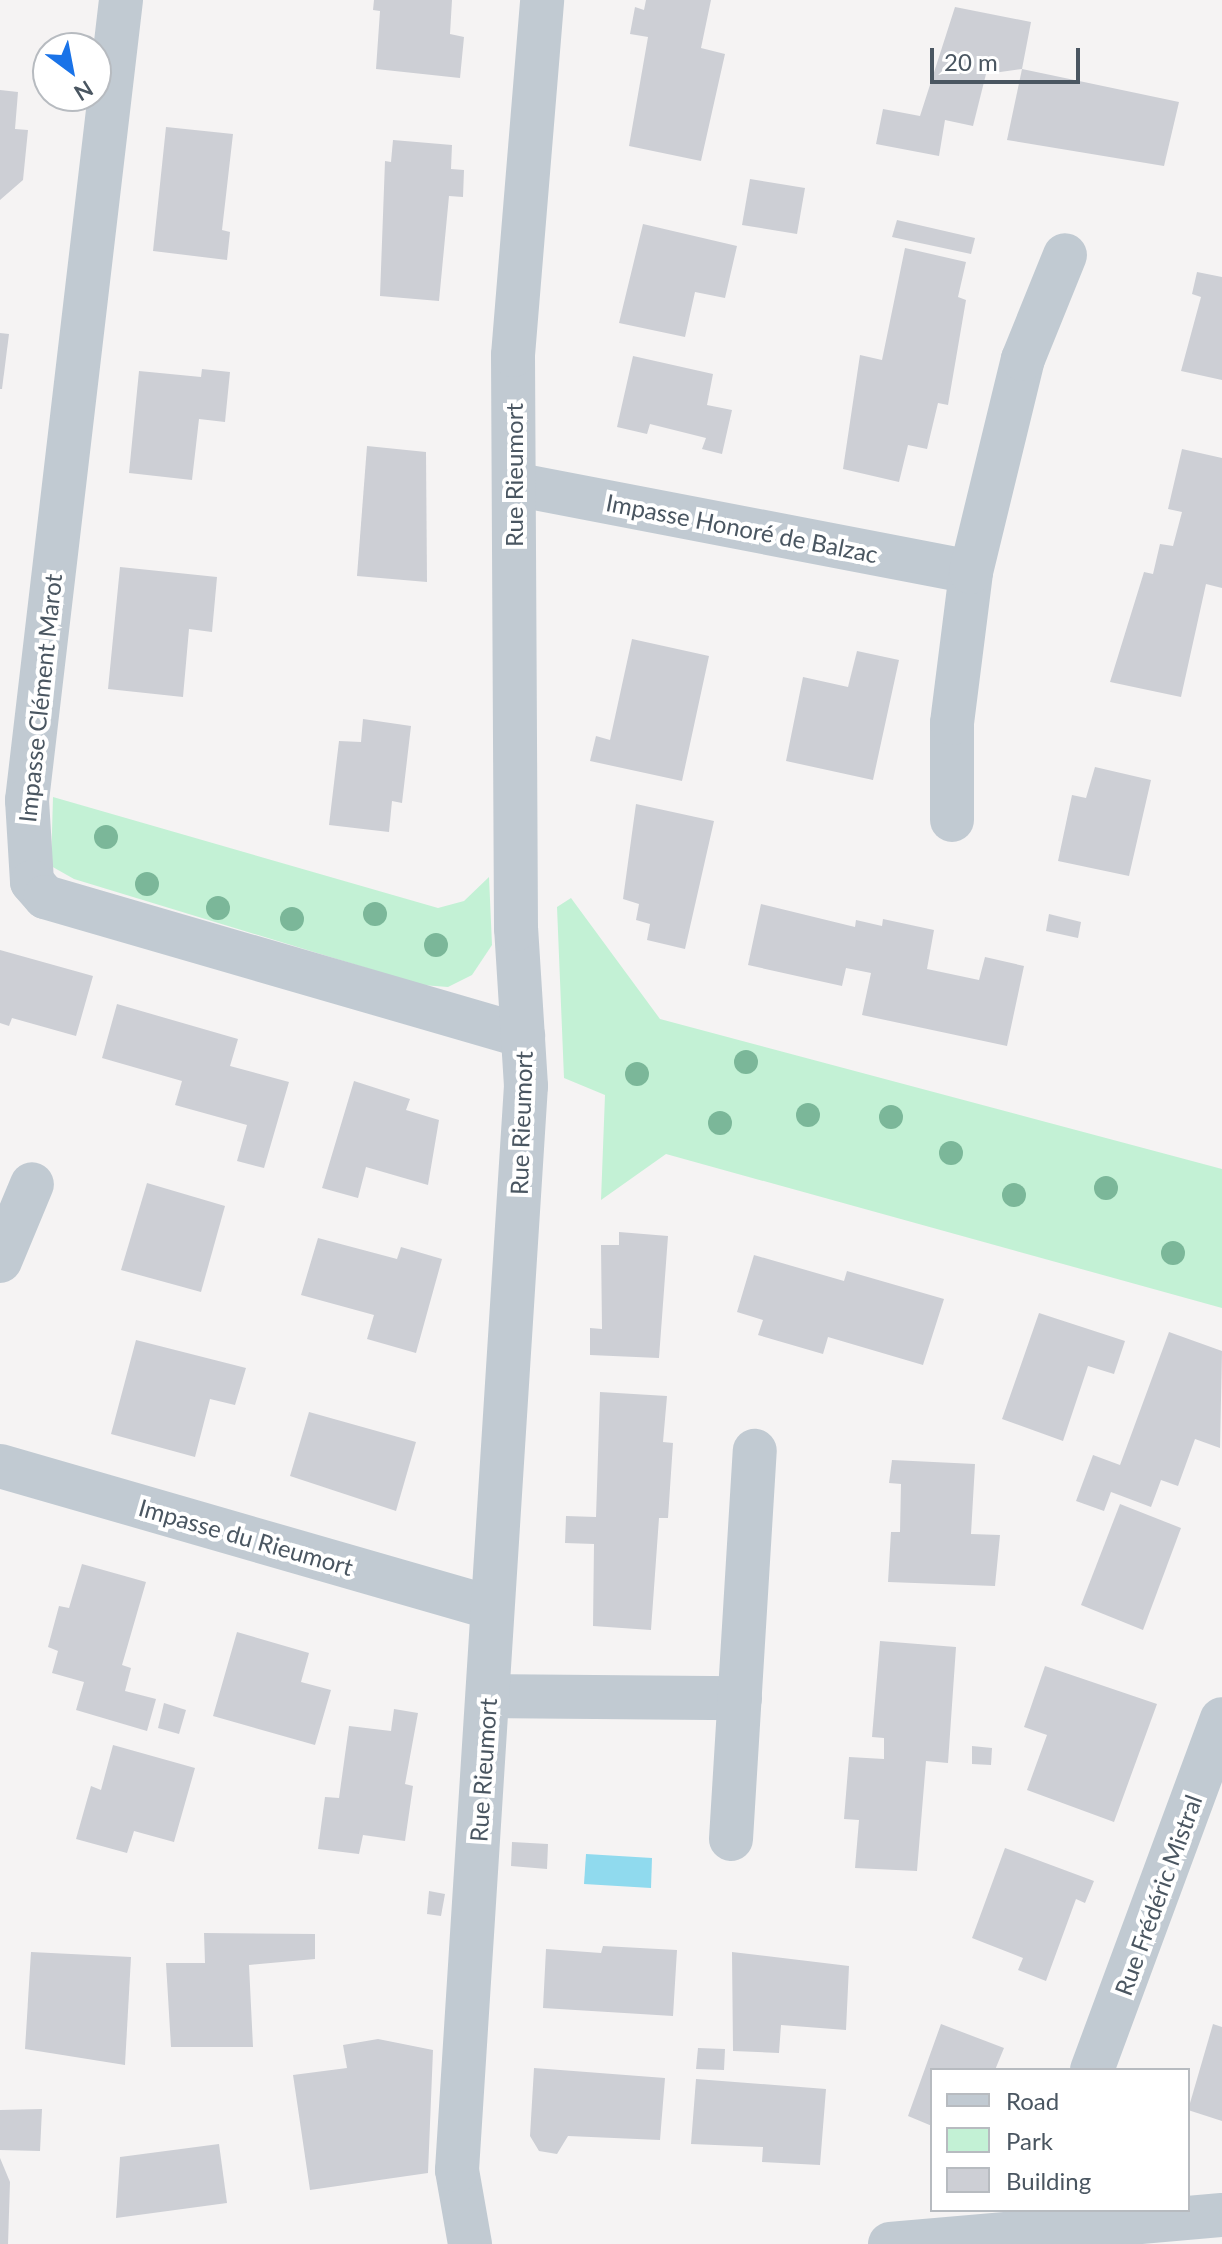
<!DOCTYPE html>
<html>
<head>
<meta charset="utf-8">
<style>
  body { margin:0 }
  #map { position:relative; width:1222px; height:2244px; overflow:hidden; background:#f5f3f3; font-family:Lato,sans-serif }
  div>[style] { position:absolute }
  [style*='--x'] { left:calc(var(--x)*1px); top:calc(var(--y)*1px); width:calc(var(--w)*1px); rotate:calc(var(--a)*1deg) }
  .green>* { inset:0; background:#c3f1d5 }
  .water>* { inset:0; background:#90daee }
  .building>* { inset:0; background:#cdcfd5 }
  .minor>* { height:44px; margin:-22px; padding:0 22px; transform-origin:22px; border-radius:22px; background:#c1cad2 }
  .trees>* { width:24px; height:24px; margin:-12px; border-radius:50%; background:#7bb799 }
  span { translate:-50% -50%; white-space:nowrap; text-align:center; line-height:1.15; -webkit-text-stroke:8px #fff; paint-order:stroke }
  .street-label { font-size:24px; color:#4a5661 }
  .legend { position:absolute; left:930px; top:2068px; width:260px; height:144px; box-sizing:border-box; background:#fff; border:2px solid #b7bbc0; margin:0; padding:10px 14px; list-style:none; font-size:24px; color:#4a5661 }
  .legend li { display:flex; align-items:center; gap:16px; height:40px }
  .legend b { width:40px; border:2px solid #b7bbc0 }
  .north { position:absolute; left:32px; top:32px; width:80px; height:80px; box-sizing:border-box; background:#fff; border:2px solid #b7bbc0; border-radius:50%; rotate:148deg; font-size:22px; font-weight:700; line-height:32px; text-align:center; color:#4a5661 }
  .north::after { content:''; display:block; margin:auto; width:28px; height:36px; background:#1a73e8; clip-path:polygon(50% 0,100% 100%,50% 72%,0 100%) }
  .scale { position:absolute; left:930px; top:48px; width:150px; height:36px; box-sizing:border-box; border:4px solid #4a5661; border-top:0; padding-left:10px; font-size:24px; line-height:28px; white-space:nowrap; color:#4a5661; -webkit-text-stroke:6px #fff; paint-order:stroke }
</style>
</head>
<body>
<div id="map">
  <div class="green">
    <i style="clip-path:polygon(53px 797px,438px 908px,464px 901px,489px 877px,492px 945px,472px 975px,448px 987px,422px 985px,74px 879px,51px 866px)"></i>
    <i style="clip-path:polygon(571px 898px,660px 1019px,1222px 1169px,1222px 1308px,666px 1154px,601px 1200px,605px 1095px,564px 1078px,557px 907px)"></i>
  </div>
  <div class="water">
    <i style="clip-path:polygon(586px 1854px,652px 1858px,651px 1888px,584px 1884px)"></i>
  </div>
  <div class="building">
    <i style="clip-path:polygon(374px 0,452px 0,450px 34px,464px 37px,460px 78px,376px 69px,380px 11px,373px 10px)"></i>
    <i style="clip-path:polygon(646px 0,711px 0,701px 48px,725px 54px,701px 161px,629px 146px,648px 37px,630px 34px,635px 7px,644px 10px)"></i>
    <i style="clip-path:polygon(955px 7px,1031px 22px,1022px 69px,986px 74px,973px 126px,945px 120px,939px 156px,876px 144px,883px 109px,920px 116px)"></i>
    <i style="clip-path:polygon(1022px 69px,1179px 102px,1164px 166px,1007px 140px)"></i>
    <i style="clip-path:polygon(0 90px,18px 92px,15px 129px,28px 130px,23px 180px,0 200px)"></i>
    <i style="clip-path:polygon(166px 127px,233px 134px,222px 230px,230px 232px,227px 260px,153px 251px)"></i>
    <i style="clip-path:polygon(393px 140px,452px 145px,451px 169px,464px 170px,463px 197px,449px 196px,439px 301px,380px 296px,385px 161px,391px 162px)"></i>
    <i style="clip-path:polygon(750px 179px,805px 188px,797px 234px,742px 225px)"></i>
    <i style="clip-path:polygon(897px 220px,975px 238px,971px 254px,892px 237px)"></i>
    <i style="clip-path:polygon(643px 224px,737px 246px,725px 298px,695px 292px,685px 337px,619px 323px)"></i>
    <i style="clip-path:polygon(905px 248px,966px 262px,958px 297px,966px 300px,948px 405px,938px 403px,927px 449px,908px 445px,899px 482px,843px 469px,860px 355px,882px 360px)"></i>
    <i style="clip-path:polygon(1197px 272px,1222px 277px,1222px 380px,1181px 371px,1201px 297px,1192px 294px)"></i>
    <i style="clip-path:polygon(0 333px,9px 334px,2px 389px,0 389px)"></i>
    <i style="clip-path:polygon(633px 356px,713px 374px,707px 405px,732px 410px,722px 454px,702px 449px,706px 438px,650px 424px,647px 434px,617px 427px)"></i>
    <i style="clip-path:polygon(202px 369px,230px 372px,225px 422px,199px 419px,192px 480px,129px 473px,139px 371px,201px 377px)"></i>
    <i style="clip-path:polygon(367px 446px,426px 452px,427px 582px,357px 576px)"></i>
    <i style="clip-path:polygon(1182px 449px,1222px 458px,1222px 588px,1206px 584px,1181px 697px,1110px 682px,1144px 572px,1153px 574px,1160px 544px,1173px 546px,1182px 512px,1168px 509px)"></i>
    <i style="clip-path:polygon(120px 567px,217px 577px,212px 632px,189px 629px,183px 697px,108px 689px)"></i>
    <i style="clip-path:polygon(632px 639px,709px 656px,682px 781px,590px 761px,596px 736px,610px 740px)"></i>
    <i style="clip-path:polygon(857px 651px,899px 660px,873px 780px,786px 761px,803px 677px,848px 687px)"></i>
    <i style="clip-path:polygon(363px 719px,411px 726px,402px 803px,392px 801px,389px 832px,329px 825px,339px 741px,361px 742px)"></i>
    <i style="clip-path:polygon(1095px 767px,1151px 780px,1129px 876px,1058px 861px,1072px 795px,1086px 798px)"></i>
    <i style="clip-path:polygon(636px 804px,714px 821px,685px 949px,647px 940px,650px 924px,636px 920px,639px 904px,623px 899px)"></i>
    <i style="clip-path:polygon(761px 904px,855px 927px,856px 920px,882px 926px,883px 919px,934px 930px,927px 969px,979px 980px,985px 957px,1024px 966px,1007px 1046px,862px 1015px,871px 973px,846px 968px,842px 986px,748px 965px)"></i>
    <i style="clip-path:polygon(1049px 914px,1081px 922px,1078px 938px,1046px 931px)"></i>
    <i style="clip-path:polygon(0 950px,93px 976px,76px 1036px,12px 1018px,9px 1026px,0 1023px)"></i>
    <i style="clip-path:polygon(117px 1004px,238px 1039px,230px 1066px,289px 1082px,264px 1168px,237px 1161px,247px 1125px,175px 1105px,182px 1081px,102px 1058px)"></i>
    <i style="clip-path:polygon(354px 1081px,410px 1099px,406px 1110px,439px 1120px,428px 1185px,366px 1167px,358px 1198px,322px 1188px)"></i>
    <i style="clip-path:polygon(147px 1183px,225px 1206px,201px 1292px,121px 1270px)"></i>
    <i style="clip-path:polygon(619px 1232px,668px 1236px,659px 1358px,590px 1355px,590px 1328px,602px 1329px,601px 1245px,619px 1245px)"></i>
    <i style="clip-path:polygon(318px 1238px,397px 1259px,401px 1247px,442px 1259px,416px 1353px,367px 1339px,374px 1315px,301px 1295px)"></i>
    <i style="clip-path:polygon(754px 1255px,844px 1281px,847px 1271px,944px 1299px,923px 1365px,828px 1337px,823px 1354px,758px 1335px,763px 1320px,737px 1312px)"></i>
    <i style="clip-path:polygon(1039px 1313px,1125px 1341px,1114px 1374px,1088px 1366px,1063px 1441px,1002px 1419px)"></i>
    <i style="clip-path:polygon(1169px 1332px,1222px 1351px,1220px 1448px,1195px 1439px,1178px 1486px,1161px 1480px,1151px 1507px,1111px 1492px,1104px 1511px,1076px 1501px,1093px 1455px,1120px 1465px)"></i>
    <i style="clip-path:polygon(136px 1340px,246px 1368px,235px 1405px,210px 1399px,195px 1457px,111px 1434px)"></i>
    <i style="clip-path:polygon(600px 1392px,667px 1396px,663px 1442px,673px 1443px,668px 1518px,659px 1518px,651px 1630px,593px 1626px,594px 1544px,565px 1543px,566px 1516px,596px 1517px)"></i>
    <i style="clip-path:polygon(309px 1412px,416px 1442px,396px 1511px,290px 1476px)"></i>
    <i style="clip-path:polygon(892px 1460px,975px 1464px,971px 1534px,1000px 1535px,995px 1586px,888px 1582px,891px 1532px,900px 1532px,901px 1484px,889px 1483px)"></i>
    <i style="clip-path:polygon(1120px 1504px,1181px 1528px,1143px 1630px,1081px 1605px)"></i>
    <i style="clip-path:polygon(82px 1564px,146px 1582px,122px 1665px,131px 1668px,125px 1691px,156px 1699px,147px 1731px,76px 1710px,84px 1682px,52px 1673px,58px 1651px,48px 1647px,59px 1606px,69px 1608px)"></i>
    <i style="clip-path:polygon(237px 1632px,309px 1653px,301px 1682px,331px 1690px,315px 1745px,213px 1716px)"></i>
    <i style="clip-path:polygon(880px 1641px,956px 1647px,948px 1763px,926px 1761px,917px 1871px,855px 1868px,859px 1820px,844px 1819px,849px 1757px,884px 1759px,884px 1738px,872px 1737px)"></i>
    <i style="clip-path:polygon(1045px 1666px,1157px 1704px,1114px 1822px,1027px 1790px,1047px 1735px,1024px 1727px)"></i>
    <i style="clip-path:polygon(164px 1703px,186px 1710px,179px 1734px,158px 1728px)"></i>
    <i style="clip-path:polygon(394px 1709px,418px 1713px,405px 1784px,413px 1786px,405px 1841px,363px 1835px,359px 1854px,318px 1849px,325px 1797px,339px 1798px,349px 1726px,391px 1731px)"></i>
    <i style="clip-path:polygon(113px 1745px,195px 1768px,174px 1842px,134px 1831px,127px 1853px,76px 1839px,91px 1786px,101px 1790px)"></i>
    <i style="clip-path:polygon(972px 1746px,992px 1748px,991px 1765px,972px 1764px)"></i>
    <i style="clip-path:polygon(512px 1842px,548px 1844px,547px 1869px,511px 1866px)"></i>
    <i style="clip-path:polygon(1005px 1848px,1094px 1881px,1085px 1903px,1076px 1899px,1046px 1981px,1018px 1970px,1023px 1958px,972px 1938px)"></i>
    <i style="clip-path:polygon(429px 1891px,445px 1894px,441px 1916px,427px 1914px)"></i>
    <i style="clip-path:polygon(204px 1933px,315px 1934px,315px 1959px,249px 1965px,253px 2047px,171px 2047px,166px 1963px,205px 1963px)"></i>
    <i style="clip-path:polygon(603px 1946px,677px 1950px,673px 2016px,543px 2008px,546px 1949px,601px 1953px)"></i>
    <i style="clip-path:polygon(31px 1952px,131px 1957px,125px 2065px,25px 2049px)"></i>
    <i style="clip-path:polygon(732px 1952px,849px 1966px,846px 2030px,781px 2025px,779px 2053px,733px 2051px)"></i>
    <i style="clip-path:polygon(941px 2024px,1004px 2048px,995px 2070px,932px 2070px,932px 2126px,908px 2116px)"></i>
    <i style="clip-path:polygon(1213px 2024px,1222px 2027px,1222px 2121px,1188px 2110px)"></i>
    <i style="clip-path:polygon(378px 2039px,433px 2050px,428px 2173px,310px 2190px,293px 2075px,347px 2068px,343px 2045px)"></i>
    <i style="clip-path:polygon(698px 2048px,725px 2049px,724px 2070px,696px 2069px)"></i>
    <i style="clip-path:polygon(534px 2068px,665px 2078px,660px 2140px,568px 2136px,557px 2154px,539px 2151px,530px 2136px)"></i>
    <i style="clip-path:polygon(696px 2079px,826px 2089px,820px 2165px,762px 2162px,763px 2147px,691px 2144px)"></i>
    <i style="clip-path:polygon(42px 2109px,40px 2151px,0 2150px,0 2110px)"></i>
    <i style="clip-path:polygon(219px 2144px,227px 2203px,116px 2218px,120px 2157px)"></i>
    <i style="clip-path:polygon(0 2158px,10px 2182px,8px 2244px,0 2244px)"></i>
  </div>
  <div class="minor">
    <i style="--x:121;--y:0;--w:806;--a:96.7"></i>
    <i style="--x:27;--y:800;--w:82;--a:86.5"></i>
    <i style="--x:32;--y:882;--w:20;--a:49"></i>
    <i style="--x:45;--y:897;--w:498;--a:16.2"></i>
    <i style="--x:514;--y:484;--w:465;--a:10.9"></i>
    <i style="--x:952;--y:820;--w:97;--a:-90"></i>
    <i style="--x:952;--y:723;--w:152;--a:-82.8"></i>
    <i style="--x:971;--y:572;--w:219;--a:-76.3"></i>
    <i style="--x:1023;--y:359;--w:112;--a:-68"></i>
    <i style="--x:0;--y:1261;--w:83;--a:-67.4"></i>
    <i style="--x:0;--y:1466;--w:512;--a:16.1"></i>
    <i style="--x:488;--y:1696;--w:252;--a:0.5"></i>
    <i style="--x:731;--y:1839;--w:389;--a:-86.5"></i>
    <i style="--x:1092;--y:2070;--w:374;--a:-69.7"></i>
    <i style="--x:470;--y:2244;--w:75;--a:-100"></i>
    <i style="--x:457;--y:2170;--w:1086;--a:-86.36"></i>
    <i style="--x:526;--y:1086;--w:157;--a:-93.6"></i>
    <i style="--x:516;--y:929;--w:574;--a:-90.3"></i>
    <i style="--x:513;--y:355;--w:356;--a:-85.3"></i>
    <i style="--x:890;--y:2244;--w:333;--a:-5"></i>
  </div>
  <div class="trees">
    <i style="left:106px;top:837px"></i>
    <i style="left:147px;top:884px"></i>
    <i style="left:218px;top:908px"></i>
    <i style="left:375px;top:914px"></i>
    <i style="left:292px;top:919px"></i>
    <i style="left:436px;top:945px"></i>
    <i style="left:746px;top:1062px"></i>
    <i style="left:637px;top:1074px"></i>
    <i style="left:808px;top:1115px"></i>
    <i style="left:891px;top:1117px"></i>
    <i style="left:720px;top:1123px"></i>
    <i style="left:951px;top:1153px"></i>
    <i style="left:1106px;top:1188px"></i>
    <i style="left:1014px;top:1195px"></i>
    <i style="left:1173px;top:1253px"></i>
  </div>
  <div class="street-label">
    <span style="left:514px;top:475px;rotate:-90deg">Rue Rieumort</span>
    <span style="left:742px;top:528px;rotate:11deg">Impasse Honoré de Balzac</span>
    <span style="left:40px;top:698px;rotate:-84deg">Impasse Clément Marot</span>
    <span style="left:521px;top:1123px;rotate:-88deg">Rue Rieumort</span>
    <span style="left:246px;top:1537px;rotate:16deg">Impasse du Rieumort</span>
    <span style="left:483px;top:1770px;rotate:-86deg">Rue Rieumort</span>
    <span style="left:1158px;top:1895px;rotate:-70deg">Rue Frédéric Mistral</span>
  </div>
  <ul class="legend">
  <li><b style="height:10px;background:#c1cad2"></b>Road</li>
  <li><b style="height:22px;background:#c3f1d5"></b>Park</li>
  <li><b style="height:22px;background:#cdcfd5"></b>Building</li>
  </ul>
  <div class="north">N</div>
  <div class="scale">20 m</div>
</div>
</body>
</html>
